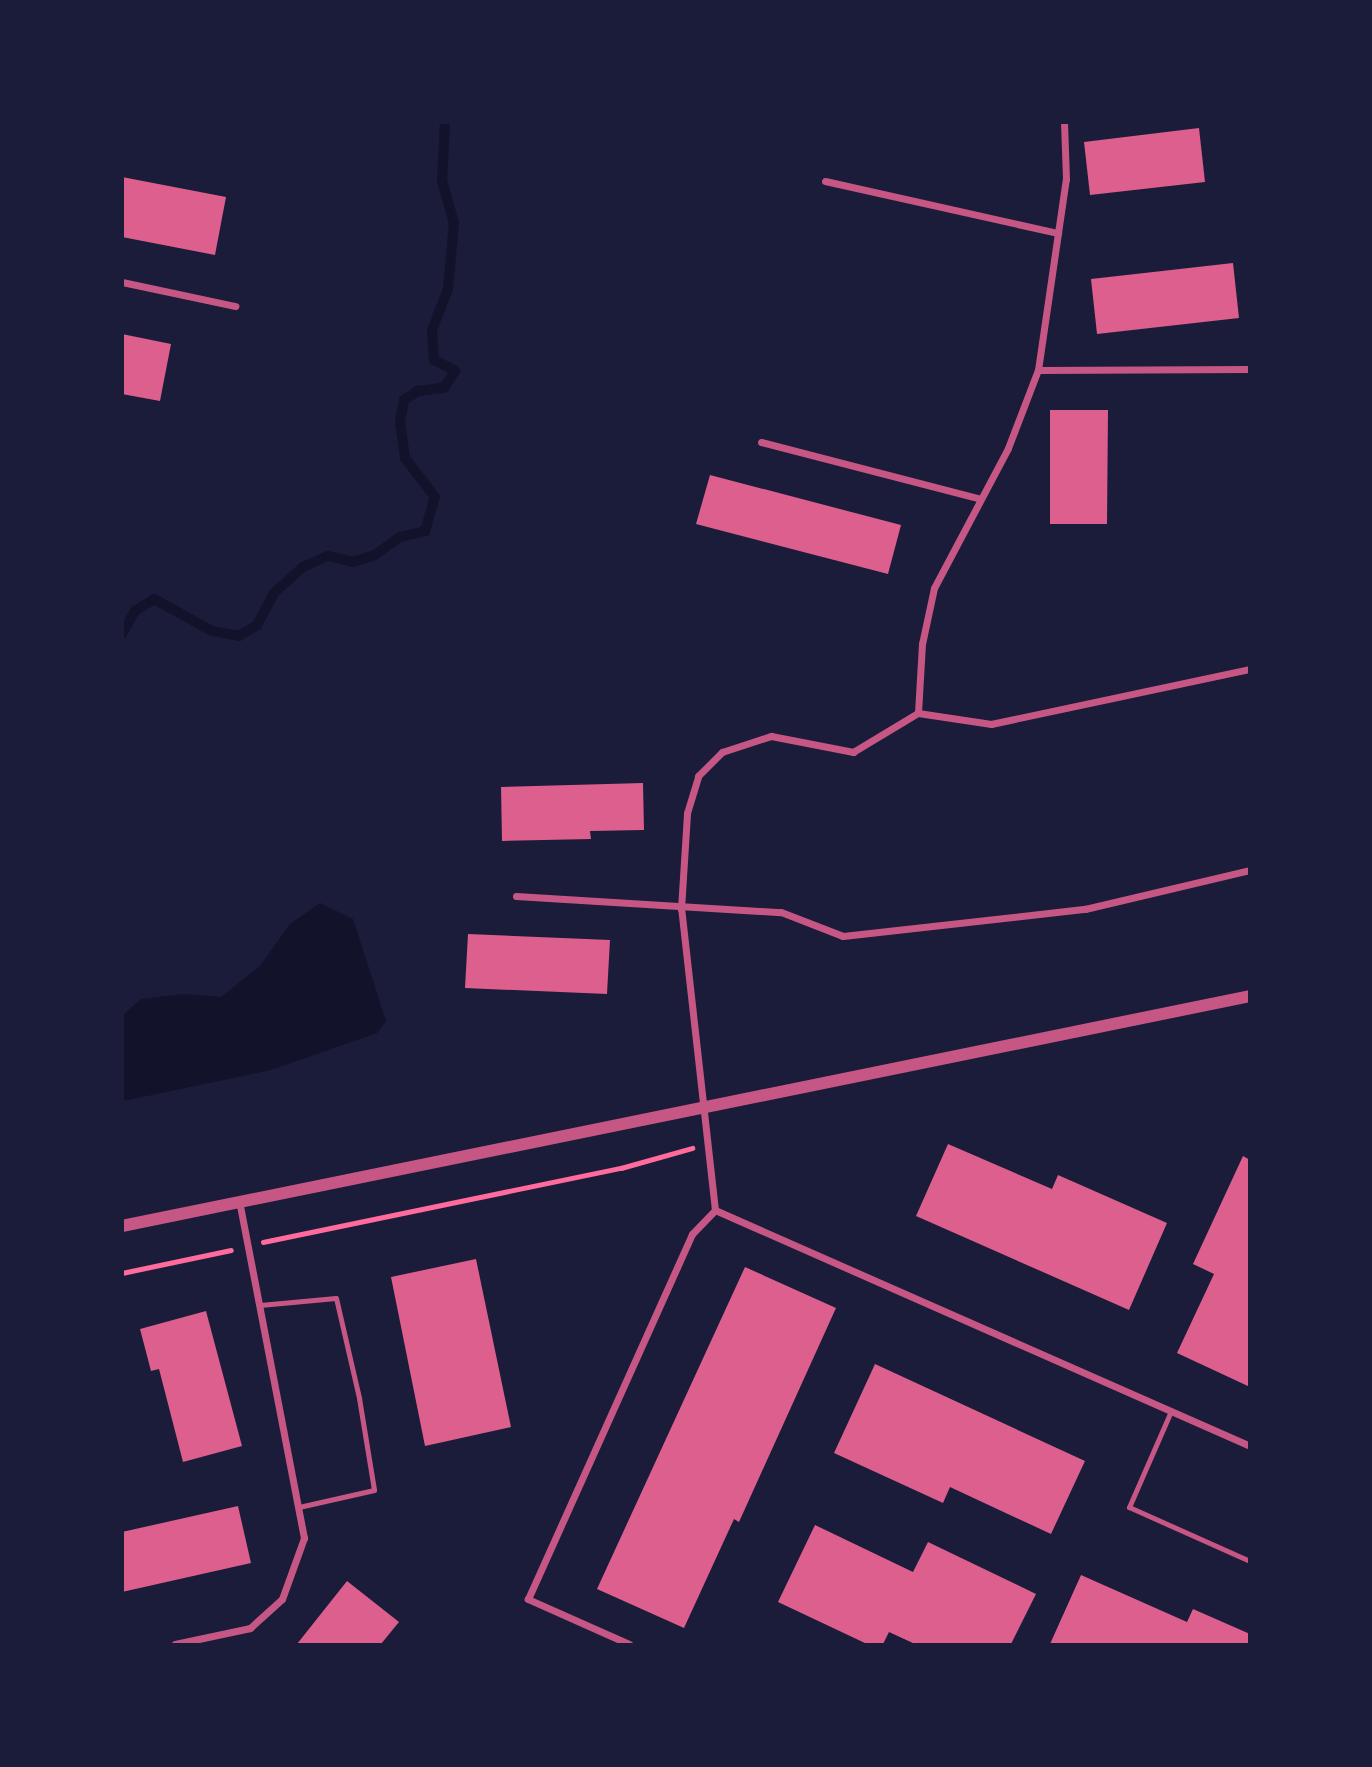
<!DOCTYPE html>
<html>
<head>
<meta charset="utf-8">
<style>
  body { margin:0 }
  #map { position:relative; width:1372px; height:1767px; overflow:hidden; background:#1b1b3a; font-family:Signika,sans-serif }
  div>[style] { position:absolute }
  [style*='--x'] { left:calc(var(--x)*1px); top:calc(var(--y)*1px); width:calc(var(--w)*1px); rotate:calc(var(--a)*1deg) }
  .water>* { inset:0; background:#12122b }
  .stream>* { height:10px; margin:-5px; padding:0 5px; transform-origin:5px; border-radius:5px; background:#12122b }
  .building>* { inset:0; background:#dd5f8e }
  .path>* { height:4.5px; margin:-2.25px; padding:0 2.25px; transform-origin:2.25px; border-radius:2.25px; background:#ff6b9d }
  .service>* { height:5px; margin:-2.5px; padding:0 2.5px; transform-origin:2.5px; border-radius:2.5px; background:#c65784 }
  .minor>* { height:7px; margin:-3.5px; padding:0 3.5px; transform-origin:3.5px; border-radius:3.5px; background:#c65784 }
  .tertiary>* { height:12px; margin:-6px; padding:0 6px; transform-origin:6px; border-radius:6px; background:#c65784 }
  span { translate:-50% -50%; white-space:nowrap; text-align:center; line-height:1.15; -webkit-text-stroke:5px #1b1b3a; paint-order:stroke }
  .frame { position:absolute; inset:0; border:124px solid #1b1b3a; pointer-events:none }
</style>
</head>
<body>
<div id="map">
  <div class="water">
    <i style="clip-path:polygon(320px 903px,353px 919px,386px 1021px,377px 1033px,271px 1070px,123px 1101px,123px 1015px,141px 999px,184px 994px,221px 997px,260px 966px,290px 924px)"></i>
  </div>
  <div class="stream">
    <i style="--x:122;--y:634;--w:26;--a:-61"></i>
    <i style="--x:135;--y:611;--w:22;--a:-32"></i>
    <i style="--x:154;--y:599;--w:66;--a:28.9"></i>
    <i style="--x:212;--y:631;--w:27;--a:10"></i>
    <i style="--x:239;--y:636;--w:21;--a:-31"></i>
    <i style="--x:257;--y:625;--w:36;--a:-62"></i>
    <i style="--x:274;--y:593;--w:39;--a:-42"></i>
    <i style="--x:303;--y:567;--w:27;--a:-24"></i>
    <i style="--x:328;--y:556;--w:26;--a:13"></i>
    <i style="--x:353;--y:562;--w:23;--a:-18"></i>
    <i style="--x:375;--y:555;--w:31;--a:-36"></i>
    <i style="--x:400;--y:537;--w:26;--a:-13"></i>
    <i style="--x:425;--y:531;--w:35;--a:-74"></i>
    <i style="--x:435;--y:497;--w:49;--a:-127.6"></i>
    <i style="--x:405;--y:458;--w:37;--a:-98"></i>
    <i style="--x:400;--y:421;--w:21;--a:-79"></i>
    <i style="--x:404;--y:400;--w:17;--a:-33"></i>
    <i style="--x:418;--y:391;--w:26;--a:-7"></i>
    <i style="--x:444;--y:388;--w:20;--a:-57"></i>
    <i style="--x:455;--y:371;--w:24;--a:-152"></i>
    <i style="--x:434;--y:360;--w:30;--a:-94"></i>
    <i style="--x:432;--y:330;--w:44;--a:-68.7"></i>
    <i style="--x:448;--y:289;--w:66;--a:-84.8"></i>
    <i style="--x:454;--y:223;--w:44;--a:-105.9"></i>
    <i style="--x:442;--y:181;--w:59;--a:-87.1"></i>
  </div>
  <div class="building">
    <i style="clip-path:polygon(1199px 128px,1205px 182px,1090px 195px,1084px 142px)"></i>
    <i style="clip-path:polygon(122px 177px,226px 197px,215px 255px,122px 237px)"></i>
    <i style="clip-path:polygon(1233px 263px,1239px 318px,1097px 334px,1091px 279px)"></i>
    <i style="clip-path:polygon(122px 334px,171px 344px,160px 401px,122px 394px)"></i>
    <i style="clip-path:polygon(1050px 410px,1108px 410px,1107px 524px,1050px 524px)"></i>
    <i style="clip-path:polygon(710px 475px,901px 525px,888px 574px,696px 524px)"></i>
    <i style="clip-path:polygon(643px 783px,644px 830px,590px 831px,591px 839px,502px 841px,501px 787px)"></i>
    <i style="clip-path:polygon(468px 934px,610px 940px,607px 994px,465px 988px)"></i>
    <i style="clip-path:polygon(948px 1144px,1052px 1189px,1058px 1175px,1167px 1223px,1129px 1310px,916px 1216px)"></i>
    <i style="clip-path:polygon(1243px 1156px,1250px 1160px,1250px 1387px,1177px 1353px,1214px 1274px,1193px 1264px)"></i>
    <i style="clip-path:polygon(476px 1259px,511px 1427px,425px 1446px,391px 1277px)"></i>
    <i style="clip-path:polygon(745px 1267px,836px 1308px,739px 1522px,734px 1519px,684px 1628px,597px 1589px)"></i>
    <i style="clip-path:polygon(206px 1311px,242px 1446px,183px 1462px,159px 1369px,151px 1371px,140px 1329px)"></i>
    <i style="clip-path:polygon(875px 1364px,1085px 1461px,1051px 1534px,950px 1487px,943px 1503px,834px 1453px)"></i>
    <i style="clip-path:polygon(238px 1506px,251px 1563px,122px 1592px,122px 1532px)"></i>
    <i style="clip-path:polygon(815px 1525px,913px 1572px,928px 1542px,1036px 1594px,1011px 1644px,915px 1644px,889px 1632px,883px 1644px,867px 1644px,778px 1602px)"></i>
    <i style="clip-path:polygon(1081px 1575px,1187px 1622px,1193px 1609px,1250px 1634px,1250px 1644px,1050px 1644px)"></i>
    <i style="clip-path:polygon(347px 1581px,399px 1622px,381px 1644px,297px 1644px)"></i>
  </div>
  <div class="path">
    <i style="--x:263;--y:1242;--w:366;--a:-11.7"></i>
    <i style="--x:621;--y:1168;--w:74;--a:-15.7"></i>
    <i style="--x:122;--y:1273;--w:111;--a:-11.9"></i>
  </div>
  <div class="service">
    <i style="--x:260;--y:1305;--w:76;--a:-5.3"></i>
    <i style="--x:336;--y:1298;--w:103;--a:77"></i>
    <i style="--x:359;--y:1398;--w:93;--a:80.7"></i>
    <i style="--x:374;--y:1490;--w:77;--a:167.2"></i>
    <i style="--x:1171;--y:1411;--w:105;--a:113.6"></i>
    <i style="--x:1129;--y:1507;--w:133;--a:24.1"></i>
  </div>
  <div class="minor">
    <i style="--x:825;--y:181;--w:239;--a:12.6"></i>
    <i style="--x:122;--y:282;--w:116;--a:12"></i>
    <i style="--x:1038;--y:370;--w:212;--a:-0.3"></i>
    <i style="--x:761;--y:442;--w:224;--a:14.5"></i>
    <i style="--x:918;--y:713;--w:69;--a:-86.7"></i>
    <i style="--x:922;--y:644;--w:57;--a:-77.9"></i>
    <i style="--x:934;--y:588;--w:158;--a:-62.1"></i>
    <i style="--x:1008;--y:448;--w:84;--a:-69"></i>
    <i style="--x:1038;--y:370;--w:193;--a:-81.7"></i>
    <i style="--x:1066;--y:179;--w:57;--a:-92"></i>
    <i style="--x:516;--y:896;--w:265;--a:3.5"></i>
    <i style="--x:781;--y:912;--w:66;--a:21.2"></i>
    <i style="--x:843;--y:936;--w:244;--a:-6.4"></i>
    <i style="--x:1085;--y:909;--w:170;--a:-13.3"></i>
    <i style="--x:715;--y:1210;--w:585;--a:23.8"></i>
    <i style="--x:175;--y:1644;--w:77;--a:-12"></i>
    <i style="--x:250;--y:1628;--w:43;--a:-42.2"></i>
    <i style="--x:282;--y:1599;--w:65;--a:-70.2"></i>
    <i style="--x:304;--y:1538;--w:342;--a:-100.9"></i>
    <i style="--x:629;--y:1644;--w:111;--a:-156"></i>
    <i style="--x:528;--y:1599;--w:400;--a:-65.8"></i>
    <i style="--x:692;--y:1234;--w:33;--a:-46"></i>
    <i style="--x:715;--y:1210;--w:303;--a:-96.4"></i>
    <i style="--x:681;--y:909;--w:96;--a:-86.4"></i>
    <i style="--x:687;--y:813;--w:39;--a:-73"></i>
    <i style="--x:698;--y:776;--w:34;--a:-45"></i>
    <i style="--x:722;--y:752;--w:52;--a:-18.1"></i>
    <i style="--x:771;--y:736;--w:84;--a:11"></i>
    <i style="--x:853;--y:752;--w:76;--a:-31"></i>
    <i style="--x:918;--y:713;--w:74;--a:8.6"></i>
    <i style="--x:991;--y:724;--w:265;--a:-12"></i>
  </div>
  <div class="tertiary">
    <i style="--x:122;--y:1226;--w:1151;--a:-11.52"></i>
  </div>
  <div class="frame"></div>
</div>
</body>
</html>
